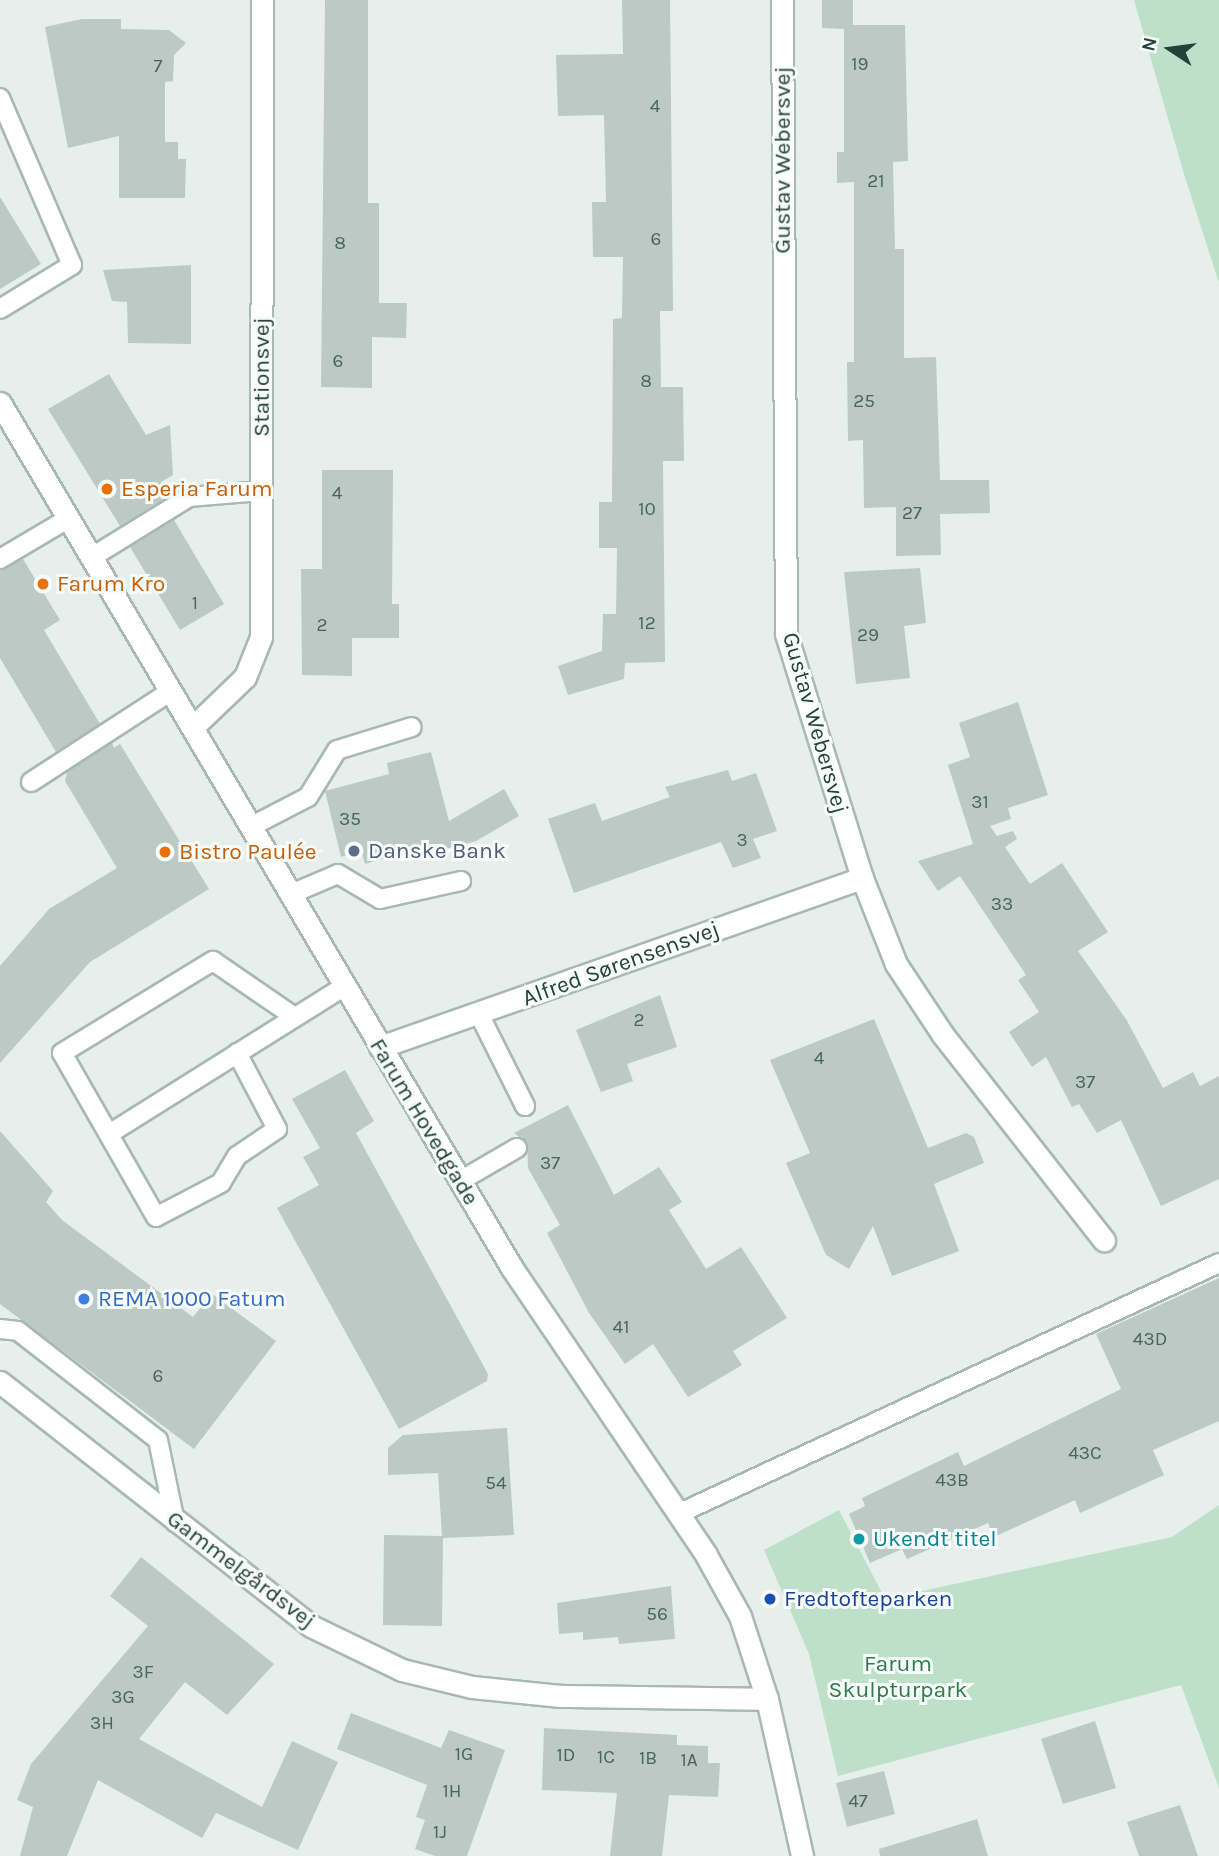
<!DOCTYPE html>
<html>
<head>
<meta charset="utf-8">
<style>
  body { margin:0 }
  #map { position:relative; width:1219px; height:1856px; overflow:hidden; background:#e6efeb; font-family:Karla,sans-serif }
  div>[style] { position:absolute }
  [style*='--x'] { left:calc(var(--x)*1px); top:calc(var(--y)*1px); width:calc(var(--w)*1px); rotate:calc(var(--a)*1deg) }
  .green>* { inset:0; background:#bfe0c8 }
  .building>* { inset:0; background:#bbcac4 }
  .roads { filter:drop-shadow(2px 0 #a8b8b2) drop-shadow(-2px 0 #a8b8b2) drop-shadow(0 2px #a8b8b2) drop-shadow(0 -2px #a8b8b2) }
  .lane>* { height:18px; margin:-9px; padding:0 9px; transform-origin:9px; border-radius:9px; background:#fff }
  .street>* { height:21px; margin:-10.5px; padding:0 10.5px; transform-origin:10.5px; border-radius:10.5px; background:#fff }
  .secondary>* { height:21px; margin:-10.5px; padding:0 10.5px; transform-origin:10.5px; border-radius:10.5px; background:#fff }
  .dots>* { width:19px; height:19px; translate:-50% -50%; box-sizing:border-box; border:4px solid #f7fbf9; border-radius:50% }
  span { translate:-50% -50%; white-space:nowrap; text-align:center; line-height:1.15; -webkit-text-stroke:6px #f7fbf9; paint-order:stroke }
  .number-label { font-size:19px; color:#4a645c }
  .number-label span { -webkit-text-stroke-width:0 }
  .street-label { font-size:23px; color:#24423a }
  .food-label { font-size:23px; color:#c56008 }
  .left { translate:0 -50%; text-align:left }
  .service-label { font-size:23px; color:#4e5e75 }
  .shop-label { font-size:23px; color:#366cbe }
  .culture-label { font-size:23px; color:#0d838f }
  .transit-label { font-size:23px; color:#164399 }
  .park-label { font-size:23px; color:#2d7a4b }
  .north { position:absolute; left:1135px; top:14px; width:70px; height:70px; -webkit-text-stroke:5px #f7fbf9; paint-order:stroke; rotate:283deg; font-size:19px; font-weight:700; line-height:28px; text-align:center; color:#24423a }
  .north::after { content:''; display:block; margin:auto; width:24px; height:32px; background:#24423a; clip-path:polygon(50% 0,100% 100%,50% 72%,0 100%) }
</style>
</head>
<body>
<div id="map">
  <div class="green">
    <i style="clip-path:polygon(1134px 0,1219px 0,1219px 283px,1184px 174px)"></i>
    <i style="clip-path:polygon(1219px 1505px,1219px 1788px,1181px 1685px,838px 1776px,809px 1654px,764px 1550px,839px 1510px,885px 1599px,1172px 1537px)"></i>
  </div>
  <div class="building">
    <i style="clip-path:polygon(325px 0,368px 0,368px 203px,379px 203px,379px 303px,407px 303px,406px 338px,372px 337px,372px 388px,321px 387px)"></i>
    <i style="clip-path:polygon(622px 0,670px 0,673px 311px,660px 311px,661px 387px,683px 387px,684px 461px,663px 461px,665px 662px,625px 663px,624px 679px,568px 695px,558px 666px,602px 651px,603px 614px,616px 614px,617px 548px,599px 548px,599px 502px,612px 502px,613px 319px,622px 318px,623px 257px,593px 257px,592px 202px,606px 202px,604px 115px,558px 116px,556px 55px,623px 54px)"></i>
    <i style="clip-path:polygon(822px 0,853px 0,853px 25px,905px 25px,908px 161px,893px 162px,895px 249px,904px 249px,904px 358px,936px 357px,940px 480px,989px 480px,990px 513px,940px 514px,941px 555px,896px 556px,896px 507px,864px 508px,863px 440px,848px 441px,847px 362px,854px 362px,854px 182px,837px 183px,837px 152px,844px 152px,844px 29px,822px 28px)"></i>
    <i style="clip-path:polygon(82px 19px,121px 19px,121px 29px,169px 30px,186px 43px,174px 55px,173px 81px,165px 82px,165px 142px,178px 142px,178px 159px,186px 159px,185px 198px,119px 198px,119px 136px,68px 148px,45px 27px)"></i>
    <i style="clip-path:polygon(0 197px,41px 264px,0 289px)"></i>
    <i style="clip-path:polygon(191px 265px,191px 344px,128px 343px,127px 302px,112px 301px,103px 270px)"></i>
    <i style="clip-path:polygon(109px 374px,146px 435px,170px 425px,173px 475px,161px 482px,164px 488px,157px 492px,162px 500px,120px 526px,48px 409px)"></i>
    <i style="clip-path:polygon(322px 470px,393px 470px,392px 604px,399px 604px,399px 638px,352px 638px,352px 676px,302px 675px,301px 569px,322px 569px)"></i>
    <i style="clip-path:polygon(174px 520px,224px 604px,180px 630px,130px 547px)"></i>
    <i style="clip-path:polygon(23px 559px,60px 620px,44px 630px,100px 724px,56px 752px,0 658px,0 570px)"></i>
    <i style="clip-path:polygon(920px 568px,926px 623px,904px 626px,910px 678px,856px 684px,844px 572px)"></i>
    <i style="clip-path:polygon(1018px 702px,1048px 795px,1008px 808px,1011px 819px,990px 826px,997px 836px,1013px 831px,1017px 839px,1005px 847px,1030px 884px,1062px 863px,1108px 932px,1078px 951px,1126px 1019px,1163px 1088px,1193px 1072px,1200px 1086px,1219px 1076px,1219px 1179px,1161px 1206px,1121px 1120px,1097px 1133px,1079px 1104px,1072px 1107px,1046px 1057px,1032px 1067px,1009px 1032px,1039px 1012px,1018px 980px,1026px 975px,960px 876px,938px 891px,918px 861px,973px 844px,948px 765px,970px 757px,959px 723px)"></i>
    <i style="clip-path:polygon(112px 743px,114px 748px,120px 744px,209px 889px,90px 962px,0 1063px,0 966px,49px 909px,117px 868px,65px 781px,67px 772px)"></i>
    <i style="clip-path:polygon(431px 752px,449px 821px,504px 789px,519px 816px,476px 841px,399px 861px,396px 855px,365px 864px,361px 851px,341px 857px,325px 791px,389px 774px,387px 763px)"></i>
    <i style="clip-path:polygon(728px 770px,732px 781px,756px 773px,777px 831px,753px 839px,761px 858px,733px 868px,721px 842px,574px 893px,548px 819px,595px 803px,602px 821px,670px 797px,665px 787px)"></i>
    <i style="clip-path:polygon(660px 995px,677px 1047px,627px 1064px,633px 1081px,601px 1092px,576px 1030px)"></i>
    <i style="clip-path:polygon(874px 1019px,928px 1148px,966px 1133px,974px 1137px,984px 1163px,934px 1184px,959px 1251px,892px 1276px,873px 1226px,849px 1269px,826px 1255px,786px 1163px,810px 1153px,770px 1060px)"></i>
    <i style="clip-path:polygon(345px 1070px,374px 1121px,356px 1133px,488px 1374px,487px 1381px,399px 1429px,277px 1208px,319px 1185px,303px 1157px,320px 1148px,292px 1099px)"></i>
    <i style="clip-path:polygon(568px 1105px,614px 1195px,659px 1167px,682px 1202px,669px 1210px,706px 1269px,741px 1247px,787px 1318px,733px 1351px,742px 1365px,688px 1397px,653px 1344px,625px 1364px,589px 1313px,547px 1233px,560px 1225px,528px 1168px,527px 1143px,514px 1133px)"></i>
    <i style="clip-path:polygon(0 1131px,53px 1191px,46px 1202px,62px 1220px,193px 1317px,212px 1294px,276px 1341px,194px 1449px,0 1304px)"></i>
    <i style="clip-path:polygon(1219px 1278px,1219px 1421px,1153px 1450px,1164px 1475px,1080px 1513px,1075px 1500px,994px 1537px,988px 1523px,907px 1559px,902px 1549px,870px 1563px,849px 1514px,865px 1506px,862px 1498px,958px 1452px,964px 1466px,1121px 1389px,1096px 1334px)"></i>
    <i style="clip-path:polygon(507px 1428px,514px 1535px,443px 1538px,442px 1626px,383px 1625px,384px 1535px,442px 1536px,438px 1473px,388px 1475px,388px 1448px,403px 1435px)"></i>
    <i style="clip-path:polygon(141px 1557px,274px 1664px,227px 1715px,185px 1682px,139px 1739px,262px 1807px,292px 1741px,338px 1762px,298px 1850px,216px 1813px,202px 1838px,98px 1780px,67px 1856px,20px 1856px,33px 1807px,17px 1800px,31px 1764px,148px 1626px,110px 1596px)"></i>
    <i style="clip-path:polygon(671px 1586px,675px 1639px,619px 1644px,618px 1637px,583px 1640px,583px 1632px,559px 1634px,557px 1603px)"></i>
    <i style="clip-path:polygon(351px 1713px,441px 1748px,449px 1730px,505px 1750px,467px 1856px,435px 1856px,415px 1849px,425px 1820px,416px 1817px,427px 1785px,337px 1749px)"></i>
    <i style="clip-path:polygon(1095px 1721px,1116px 1788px,1063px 1804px,1041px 1739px)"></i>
    <i style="clip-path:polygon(544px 1728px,677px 1735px,677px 1745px,708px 1746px,708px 1763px,720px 1763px,718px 1797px,669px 1795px,662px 1856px,610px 1856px,617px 1793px,542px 1790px)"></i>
    <i style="clip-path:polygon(884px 1771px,895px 1814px,847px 1827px,836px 1783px)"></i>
    <i style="clip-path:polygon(1180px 1805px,1198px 1856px,1139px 1856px,1127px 1822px)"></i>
    <i style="clip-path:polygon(977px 1819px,988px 1856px,880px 1856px,879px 1849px)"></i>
  </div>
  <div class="roads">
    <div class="lane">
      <i style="--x:0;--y:98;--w:182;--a:66.7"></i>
      <i style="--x:72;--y:265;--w:84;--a:148.6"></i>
      <i style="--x:92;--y:557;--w:114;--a:-31.7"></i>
      <i style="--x:189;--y:497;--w:72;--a:-4.8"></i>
      <i style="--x:0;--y:559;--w:80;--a:-30.7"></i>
      <i style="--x:31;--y:782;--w:167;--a:-33"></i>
      <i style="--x:252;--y:826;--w:63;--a:-27.4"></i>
      <i style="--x:308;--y:797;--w:55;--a:-58.3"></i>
      <i style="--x:337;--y:750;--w:78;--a:-17"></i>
      <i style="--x:291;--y:894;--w:51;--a:-23.1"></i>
      <i style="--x:338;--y:874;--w:49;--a:30.8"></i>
      <i style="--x:380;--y:899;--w:83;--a:-12.5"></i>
      <i style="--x:479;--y:1014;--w:103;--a:63.4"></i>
      <i style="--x:237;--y:1053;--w:86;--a:62.2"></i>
      <i style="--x:277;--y:1129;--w:48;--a:146"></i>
      <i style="--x:237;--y:1156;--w:31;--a:121"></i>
      <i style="--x:221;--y:1183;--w:73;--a:152.4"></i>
      <i style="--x:156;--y:1217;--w:189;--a:-119.8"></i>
      <i style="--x:62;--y:1053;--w:177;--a:-31.4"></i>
      <i style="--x:213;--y:961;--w:97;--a:34.5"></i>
      <i style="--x:109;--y:1134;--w:276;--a:-32.1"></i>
      <i style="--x:460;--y:1181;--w:66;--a:-30.1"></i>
      <i style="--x:0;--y:1329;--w:18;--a:6"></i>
      <i style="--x:18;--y:1331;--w:177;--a:37.9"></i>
      <i style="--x:158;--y:1440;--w:84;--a:78.3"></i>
      <i style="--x:680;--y:1513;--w:594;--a:-24.88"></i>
    </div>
    <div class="street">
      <i style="--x:782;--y:0;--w:634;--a:89.64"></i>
      <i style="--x:786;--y:634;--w:256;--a:72.7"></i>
      <i style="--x:862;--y:878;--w:92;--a:68.4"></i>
      <i style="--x:896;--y:964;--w:85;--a:56.5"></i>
      <i style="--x:943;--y:1035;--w:261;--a:51.9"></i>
      <i style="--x:193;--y:727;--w:72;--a:-43.9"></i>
      <i style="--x:245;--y:677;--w:43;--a:-68.2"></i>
      <i style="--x:261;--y:637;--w:637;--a:-89.91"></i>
      <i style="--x:380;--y:1047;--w:511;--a:-19.32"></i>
      <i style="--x:0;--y:1382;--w:395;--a:38.1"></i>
      <i style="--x:311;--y:1626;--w:101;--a:25.8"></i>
      <i style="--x:402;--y:1670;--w:72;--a:13.7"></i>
      <i style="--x:472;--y:1687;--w:89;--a:5.8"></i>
      <i style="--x:561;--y:1696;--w:206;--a:0.8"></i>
    </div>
    <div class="secondary">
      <i style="--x:0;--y:403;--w:1005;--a:59.38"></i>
      <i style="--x:512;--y:1268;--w:346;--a:55.9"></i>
      <i style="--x:706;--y:1555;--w:70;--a:60.9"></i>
      <i style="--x:740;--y:1616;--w:87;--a:72"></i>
      <i style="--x:767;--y:1699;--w:161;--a:77.4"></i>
    </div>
  </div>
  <div class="dots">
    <i style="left:107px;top:489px;background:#e8710a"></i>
    <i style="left:43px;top:584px;background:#e8710a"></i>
    <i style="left:354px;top:851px;background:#5c6f8a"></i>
    <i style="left:165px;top:852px;background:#e8710a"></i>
    <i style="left:84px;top:1299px;background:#3f7fe0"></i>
    <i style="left:859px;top:1539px;background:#0f9aa8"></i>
    <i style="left:770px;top:1599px;background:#1a4fb4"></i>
  </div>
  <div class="number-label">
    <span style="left:860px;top:65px">19</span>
    <span style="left:158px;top:67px">7</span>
    <span style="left:655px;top:107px">4</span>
    <span style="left:876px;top:182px">21</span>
    <span style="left:656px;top:240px">6</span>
    <span style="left:340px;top:244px">8</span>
    <span style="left:338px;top:362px">6</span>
    <span style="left:646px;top:382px">8</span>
    <span style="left:864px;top:402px">25</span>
    <span style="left:337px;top:494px">4</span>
    <span style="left:647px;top:510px">10</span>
    <span style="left:912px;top:514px">27</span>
    <span style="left:195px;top:604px">1</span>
    <span style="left:647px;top:624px">12</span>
    <span style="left:322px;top:626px">2</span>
    <span style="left:868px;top:636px">29</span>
    <span style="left:980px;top:803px">31</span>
    <span style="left:350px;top:820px">35</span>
    <span style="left:742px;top:841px">3</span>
    <span style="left:1002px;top:905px">33</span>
    <span style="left:639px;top:1021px">2</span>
    <span style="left:819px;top:1059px">4</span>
    <span style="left:1085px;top:1083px">37</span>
    <span style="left:550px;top:1164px">37</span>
    <span style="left:621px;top:1328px">41</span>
    <span style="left:1150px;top:1340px">43D</span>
    <span style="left:158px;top:1377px">6</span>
    <span style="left:1085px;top:1454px">43C</span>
    <span style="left:952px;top:1481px">43B</span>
    <span style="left:496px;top:1484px">54</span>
    <span style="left:657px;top:1615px">56</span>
    <span style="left:143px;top:1673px">3F</span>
    <span style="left:123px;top:1698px">3G</span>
    <span style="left:102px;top:1724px">3H</span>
    <span style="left:464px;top:1755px">1G</span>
    <span style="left:566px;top:1756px">1D</span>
    <span style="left:606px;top:1758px">1C</span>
    <span style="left:648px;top:1759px">1B</span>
    <span style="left:689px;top:1761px">1A</span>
    <span style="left:452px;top:1792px">1H</span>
    <span style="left:858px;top:1802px">47</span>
    <span style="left:440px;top:1833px">1J</span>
  </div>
  <div class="street-label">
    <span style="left:783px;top:160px;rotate:-90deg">Gustav Webersvej</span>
    <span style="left:262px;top:377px;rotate:-90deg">Stationsvej</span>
    <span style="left:815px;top:723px;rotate:74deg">Gustav Webersvej</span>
    <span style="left:621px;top:964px;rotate:-20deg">Alfred Sørensensvej</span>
    <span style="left:424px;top:1122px;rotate:59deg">Farum Hovedgade</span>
    <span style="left:241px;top:1570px;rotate:37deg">Gammelgårdsvej</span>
  </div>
  <div class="food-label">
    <span class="left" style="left:121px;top:489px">Esperia Farum</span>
    <span class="left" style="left:57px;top:584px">Farum Kro</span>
    <span class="left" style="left:179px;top:852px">Bistro Paulée</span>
  </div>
  <div class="service-label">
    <span class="left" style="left:368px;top:851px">Danske Bank</span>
  </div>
  <div class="shop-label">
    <span class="left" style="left:98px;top:1299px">REMA 1000 Fatum</span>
  </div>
  <div class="culture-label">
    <span class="left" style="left:873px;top:1539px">Ukendt titel</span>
  </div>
  <div class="transit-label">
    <span class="left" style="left:784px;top:1599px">Fredtofteparken</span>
  </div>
  <div class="park-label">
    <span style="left:898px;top:1677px">Farum<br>Skulpturpark</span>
  </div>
  <div class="north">N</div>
</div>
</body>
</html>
